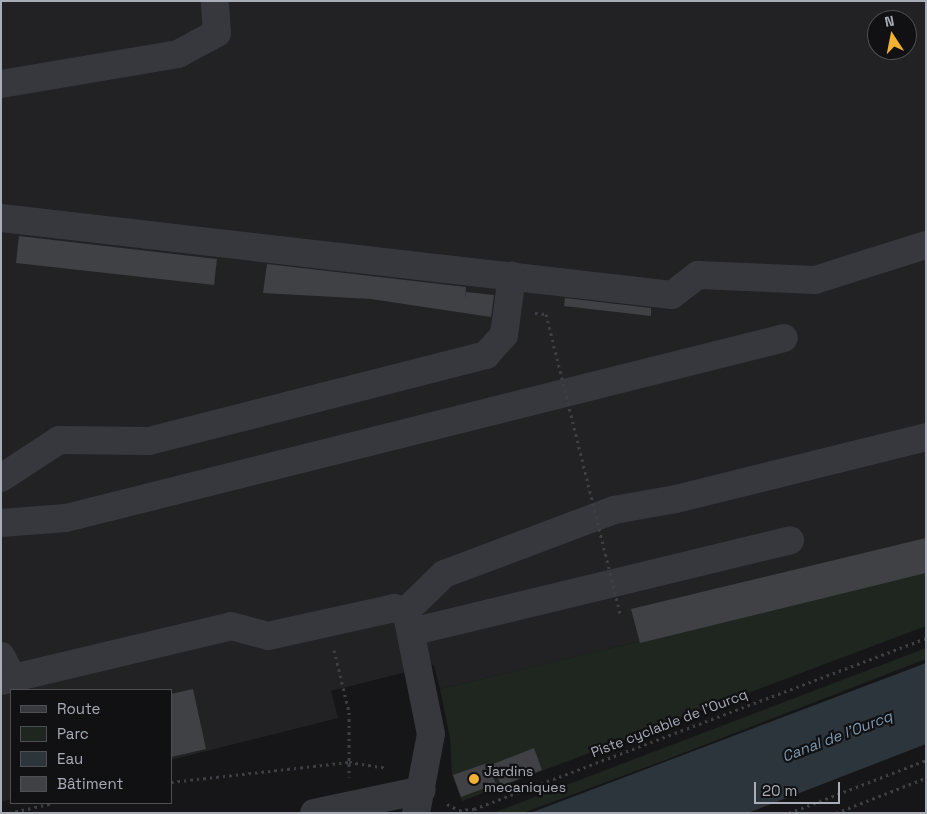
<!DOCTYPE html>
<html>
<head>
<meta charset="utf-8">
<style>
  body { margin:0 }
  #map { position:relative; width:927px; height:814px; overflow:hidden; background:#161618; font-family:"Space Grotesk",sans-serif }
  div>[style] { position:absolute }
  [style*='--x'] { left:calc(var(--x)*1px); top:calc(var(--y)*1px); width:calc(var(--w)*1px); rotate:calc(var(--a)*1deg) }
  .built>* { inset:0; background:#222225 }
  .green>* { inset:0; background:#1e261f }
  .water>* { inset:0; background:#2c353c }
  .building>* { inset:0; background:#404145 }
  .path>* { height:3px; margin-top:-1.5px; transform-origin:0; background:repeating-linear-gradient(90deg,#3d3f44 0 2.5px,transparent 0 6.5px) }
  .minor>* { height:28px; margin:-14px; padding:0 14px; transform-origin:14px; border-radius:14px; background:#37383d }
  .path-bridge>* { height:3px; margin-top:-1.5px; transform-origin:0; background:repeating-linear-gradient(90deg,#3d3f44 0 2.5px,transparent 0 6.5px) }
  .dots>* { width:14px; height:14px; translate:-50% -50%; box-sizing:border-box; border:2px solid #111113; border-radius:50% }
  span { translate:-50% -50%; white-space:nowrap; text-align:center; line-height:1.15; -webkit-text-stroke:4.5px #111113; paint-order:stroke }
  .street-label { font-size:14px; color:#a8adb8 }
  .poi-label { font-size:14px; color:#a8adb8 }
  .left { translate:0 -50%; text-align:left }
  .water-label { font-size:15px; color:#7f9bb3; font-style:italic }
  .frame { position:absolute; inset:0; border:2px solid #a8adb8; pointer-events:none }
  .legend { position:absolute; left:10px; top:689px; width:162px; height:115px; box-sizing:border-box; background:#111113; border:1px solid #4d4f55; margin:0; padding:6px 9px; list-style:none; font-size:15px; color:#a8adb8 }
  .legend li { display:flex; align-items:center; gap:10px; height:25px }
  .legend b { width:25px; border:1px solid #4d4f55 }
  .north { position:absolute; left:867px; top:10px; width:50px; height:50px; box-sizing:border-box; background:#111113; border:1px solid #4d4f55; border-radius:50%; rotate:349deg; font-size:14px; font-weight:700; line-height:20px; text-align:center; color:#a8adb8 }
  .north::after { content:''; display:block; margin:auto; width:18px; height:22px; background:#f2b134; clip-path:polygon(50% 0,100% 100%,50% 72%,0 100%) }
  .scale { position:absolute; left:754px; top:782px; width:86px; height:22px; box-sizing:border-box; border:2px solid #a8adb8; border-top:0; padding-left:6px; font-size:15px; line-height:18px; white-space:nowrap; color:#a8adb8; -webkit-text-stroke:4px #111113; paint-order:stroke }
</style>
</head>
<body>
<div id="map">
  <div class="built">
    <i style="clip-path:polygon(evenodd,1px 1px,926px 1px,926px 573px,440px 689px,434px 665px,331px 691px,338px 718px,171px 760px,171px 690px,11px 690px,11px 799px,1px 802px,1px 1px,877px 20px,907px 20px,907px 50px,877px 50px,877px 20px)"></i>
  </div>
  <div class="green">
    <i style="clip-path:polygon(926px 573px,926px 626px,462px 801px,452px 775px,450px 738px,440px 689px)"></i>
    <i style="clip-path:polygon(926px 648px,926px 659px,663px 761px,523px 813px,493px 813px)"></i>
  </div>
  <div class="water">
    <i style="clip-path:polygon(926px 663px,926px 744px,748px 813px,530px 813px)"></i>
  </div>
  <div class="building">
    <i style="clip-path:polygon(19px 236px,217px 259px,214px 285px,16px 263px)"></i>
    <i style="clip-path:polygon(267px 264px,466px 287px,465px 300px,466px 292px,494px 295px,491px 317px,371px 299px,263px 293px)"></i>
    <i style="clip-path:polygon(565px 298px,651px 308px,651px 316px,564px 306px)"></i>
    <i style="clip-path:polygon(926px 538px,926px 573px,640px 643px,631px 609px)"></i>
    <i style="clip-path:polygon(193px 689px,206px 749px,171px 757px,171px 694px)"></i>
    <i style="clip-path:polygon(534px 748px,542px 770px,501px 786px,493px 764px)"></i>
    <i style="clip-path:polygon(487px 763px,496px 784px,461px 797px,453px 775px)"></i>
  </div>
  <div class="path">
    <i style="--x:535;--y:313;--w:11;--a:5"></i>
    <i style="--x:334;--y:650;--w:64;--a:76.4"></i>
    <i style="--x:349;--y:712;--w:65;--a:90"></i>
    <i style="--x:171;--y:782;--w:179;--a:-6.4"></i>
    <i style="--x:349;--y:762;--w:37;--a:9"></i>
    <i style="--x:447;--y:804;--w:13;--a:27"></i>
    <i style="--x:459;--y:810;--w:15;--a:-4"></i>
    <i style="--x:474;--y:809;--w:483;--a:-20.7"></i>
    <i style="--x:9;--y:813;--w:45;--a:-12.8"></i>
    <i style="--x:789;--y:813;--w:147;--a:-21.1"></i>
    <i style="--x:836;--y:813;--w:97;--a:-21.3"></i>
  </div>
  <div class="minor">
    <i style="--x:1;--y:84;--w:180;--a:-9.6"></i>
    <i style="--x:178;--y:54;--w:44;--a:-28.3"></i>
    <i style="--x:217;--y:33;--w:32;--a:-94"></i>
    <i style="--x:1;--y:218;--w:675;--a:6.55"></i>
    <i style="--x:672;--y:295;--w:33;--a:-38"></i>
    <i style="--x:698;--y:275;--w:117;--a:2.4"></i>
    <i style="--x:815;--y:280;--w:116;--a:-17.5"></i>
    <i style="--x:1;--y:478;--w:69;--a:-33.2"></i>
    <i style="--x:59;--y:440;--w:90;--a:0.6"></i>
    <i style="--x:149;--y:441;--w:348;--a:-14.3"></i>
    <i style="--x:486;--y:355;--w:27;--a:-48"></i>
    <i style="--x:504;--y:335;--w:60;--a:-82.3"></i>
    <i style="--x:1;--y:523;--w:65;--a:-4.4"></i>
    <i style="--x:66;--y:518;--w:740;--a:-14.07"></i>
    <i style="--x:407;--y:615;--w:121;--a:78.6"></i>
    <i style="--x:431;--y:734;--w:80;--a:100.8"></i>
    <i style="--x:411;--y:632;--w:390;--a:-13.6"></i>
    <i style="--x:1;--y:656;--w:24;--a:62"></i>
    <i style="--x:1;--y:681;--w:236;--a:-13.4"></i>
    <i style="--x:231;--y:626;--w:38;--a:15"></i>
    <i style="--x:268;--y:636;--w:129;--a:-12.5"></i>
    <i style="--x:394;--y:608;--w:12;--a:14"></i>
    <i style="--x:406;--y:611;--w:53;--a:-44.2"></i>
    <i style="--x:444;--y:574;--w:182;--a:-20.6"></i>
    <i style="--x:614;--y:510;--w:63;--a:-10.1"></i>
    <i style="--x:676;--y:499;--w:258;--a:-13.9"></i>
    <i style="--x:314;--y:813;--w:110;--a:-12"></i>
  </div>
  <div class="path-bridge">
    <i style="--x:546;--y:314;--w:309;--a:76.1"></i>
  </div>
  <div class="dots">
    <i style="left:474px;top:779px;background:#f2b134"></i>
  </div>
  <div class="street-label">
    <span style="left:669px;top:723px;rotate:-21deg">Piste cyclable de l'Ourcq</span>
  </div>
  <div class="poi-label">
    <span class="left" style="left:484px;top:779px">Jardins<br>mecaniques</span>
  </div>
  <div class="water-label">
    <span style="left:837px;top:736px;rotate:-21deg">Canal de l'Ourcq</span>
  </div>
  <div class="frame"></div>
  <ul class="legend">
  <li><b style="height:6px;background:#37383d"></b>Route</li>
  <li><b style="height:14px;background:#1e261f"></b>Parc</li>
  <li><b style="height:14px;background:#2c353c"></b>Eau</li>
  <li><b style="height:14px;background:#404145"></b>Bâtiment</li>
  </ul>
  <div class="north">N</div>
  <div class="scale">20 m</div>
</div>
</body>
</html>
